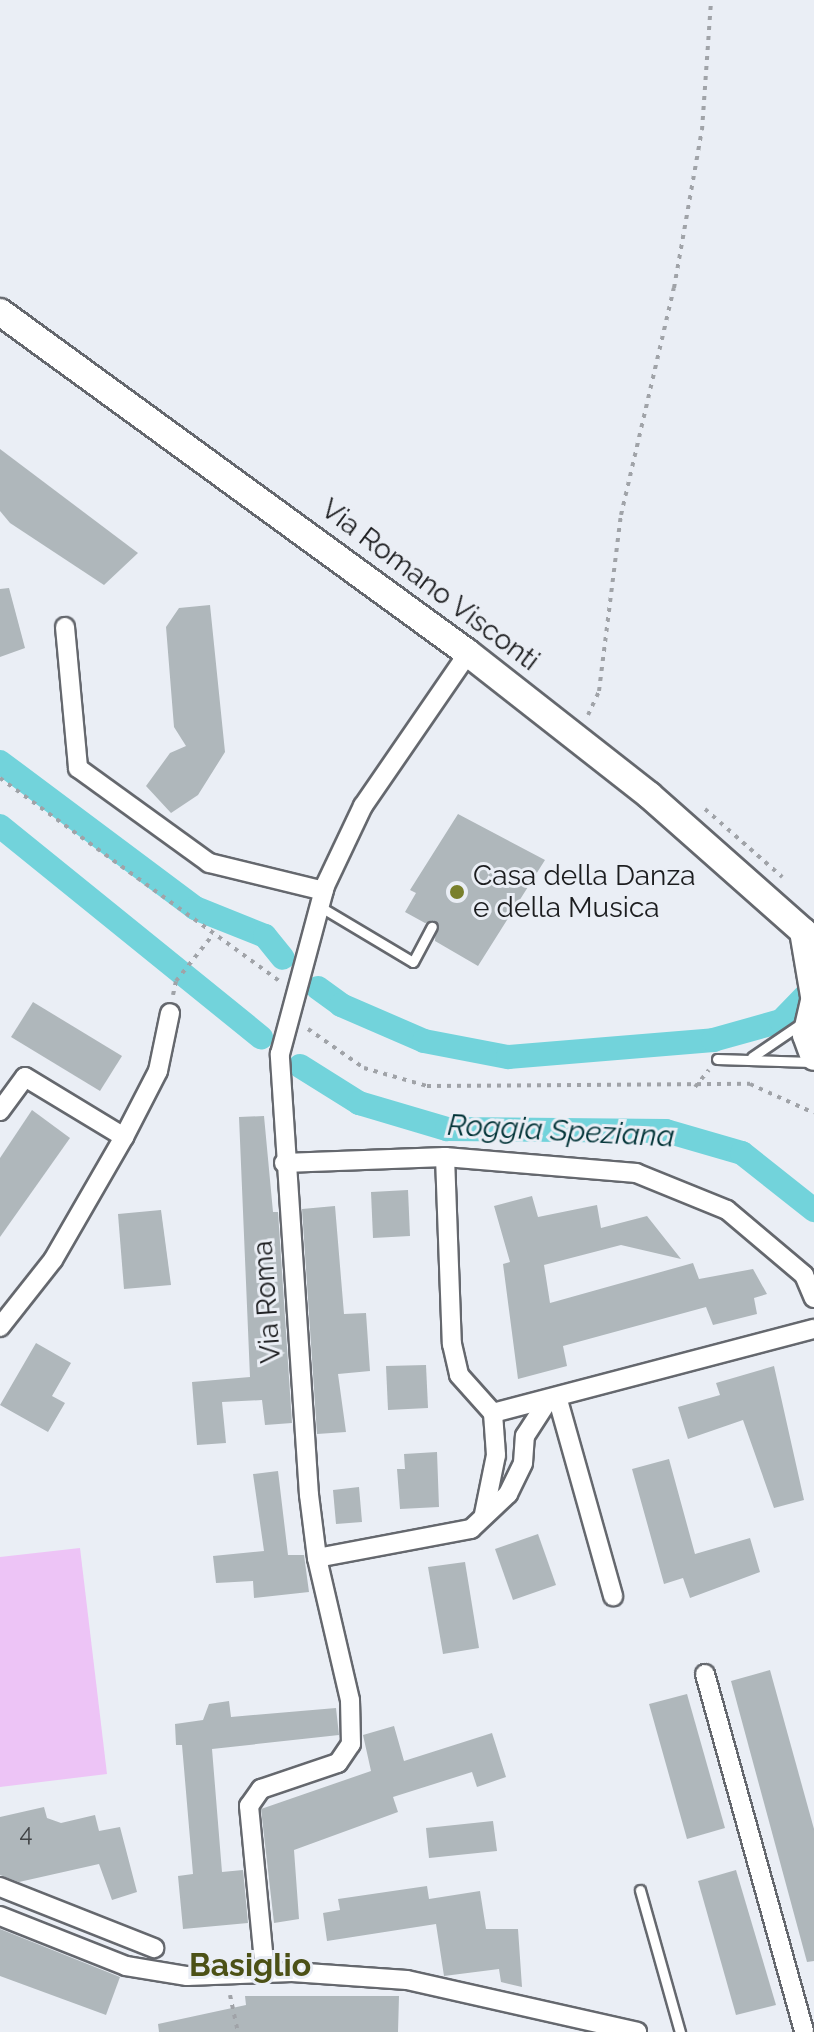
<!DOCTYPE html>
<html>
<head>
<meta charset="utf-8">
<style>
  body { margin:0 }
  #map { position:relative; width:814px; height:2032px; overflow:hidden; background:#eaeef5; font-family:Raleway,sans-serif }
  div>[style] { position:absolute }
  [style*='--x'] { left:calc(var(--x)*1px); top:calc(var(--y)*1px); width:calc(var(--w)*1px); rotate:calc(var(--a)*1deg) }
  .green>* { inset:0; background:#edc4f6 }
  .canal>* { height:24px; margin:-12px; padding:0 12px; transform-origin:12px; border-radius:12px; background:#72d3db }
  .building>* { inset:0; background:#afb7bb }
  .path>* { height:4px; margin-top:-2px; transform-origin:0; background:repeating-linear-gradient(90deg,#a0a3a8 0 4px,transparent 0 10px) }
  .roads { filter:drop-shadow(2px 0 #65686e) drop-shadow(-2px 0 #65686e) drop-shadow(0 2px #65686e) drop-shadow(0 -2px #65686e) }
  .lane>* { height:9px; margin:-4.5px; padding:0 4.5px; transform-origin:4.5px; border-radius:4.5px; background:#fff }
  .street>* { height:18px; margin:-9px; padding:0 9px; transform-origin:9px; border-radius:9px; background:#fff }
  .secondary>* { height:26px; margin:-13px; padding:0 13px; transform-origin:13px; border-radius:13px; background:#fff }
  .dots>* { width:22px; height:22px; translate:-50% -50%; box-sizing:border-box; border:4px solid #eaeef5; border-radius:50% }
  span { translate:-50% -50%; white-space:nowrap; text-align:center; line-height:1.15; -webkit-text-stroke:6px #eaeef5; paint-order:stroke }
  .number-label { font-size:24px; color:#414446 }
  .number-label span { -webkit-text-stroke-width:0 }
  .street-label { font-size:28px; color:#1c1d1f }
  .poi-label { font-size:28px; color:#1c1d1f }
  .left { translate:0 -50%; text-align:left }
  .water-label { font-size:30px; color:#013337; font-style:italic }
  .quarter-label { font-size:32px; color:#4c5116; font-weight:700 }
</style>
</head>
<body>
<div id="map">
  <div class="green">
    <i style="clip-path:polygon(80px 1548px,107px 1774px,0 1787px,0 1557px)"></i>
  </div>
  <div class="canal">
    <i style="--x:0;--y:762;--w:244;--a:36.8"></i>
    <i style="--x:195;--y:908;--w:75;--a:21.8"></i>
    <i style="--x:265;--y:936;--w:28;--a:51"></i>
    <i style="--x:0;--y:826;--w:336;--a:39"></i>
    <i style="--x:318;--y:988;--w:29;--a:36"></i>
    <i style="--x:341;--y:1005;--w:90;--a:23.4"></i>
    <i style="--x:424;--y:1041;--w:86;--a:10.8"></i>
    <i style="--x:508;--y:1057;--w:206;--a:-4.7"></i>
    <i style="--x:713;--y:1040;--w:71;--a:-15.6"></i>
    <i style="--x:781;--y:1021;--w:47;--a:-45.9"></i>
    <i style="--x:300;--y:1066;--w:70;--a:32.1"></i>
    <i style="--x:359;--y:1103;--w:92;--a:16.5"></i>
    <i style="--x:447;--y:1129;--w:219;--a:0.5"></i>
    <i style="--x:666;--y:1131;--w:79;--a:16.1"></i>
    <i style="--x:742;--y:1153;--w:92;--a:38.4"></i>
  </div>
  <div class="building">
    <i style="clip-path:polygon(0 449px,138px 553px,104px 585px,10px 523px,0 511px)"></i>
    <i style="clip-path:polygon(9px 588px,25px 648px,0 657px,0 589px)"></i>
    <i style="clip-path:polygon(210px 605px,225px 752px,198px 795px,171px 813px,146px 786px,170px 753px,186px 746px,174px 727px,166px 627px,179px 608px)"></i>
    <i style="clip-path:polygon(458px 814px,545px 860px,478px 966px,435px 941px,436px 921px,425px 923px,405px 912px,416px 893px,410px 890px)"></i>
    <i style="clip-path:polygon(33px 1002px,122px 1056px,100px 1091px,11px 1037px)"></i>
    <i style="clip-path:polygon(32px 1110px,70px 1138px,0 1237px,0 1158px)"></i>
    <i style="clip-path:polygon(264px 1116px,273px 1212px,278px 1212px,292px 1423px,265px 1425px,262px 1400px,222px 1402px,226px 1443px,197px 1445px,192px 1382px,250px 1377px,239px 1117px)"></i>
    <i style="clip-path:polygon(408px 1190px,410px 1236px,373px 1238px,371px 1192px)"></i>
    <i style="clip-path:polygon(532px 1196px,538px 1217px,597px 1205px,601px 1228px,647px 1216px,681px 1259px,621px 1245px,544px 1265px,550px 1303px,693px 1263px,699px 1279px,753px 1269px,767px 1294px,754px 1298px,757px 1314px,713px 1325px,706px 1307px,563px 1346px,567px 1366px,518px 1379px,503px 1264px,510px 1262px,494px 1206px)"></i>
    <i style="clip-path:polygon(335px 1206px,344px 1314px,366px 1313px,370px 1371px,338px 1374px,346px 1432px,317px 1434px,302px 1209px)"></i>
    <i style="clip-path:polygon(161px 1210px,171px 1285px,124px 1289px,118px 1214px)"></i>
    <i style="clip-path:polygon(36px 1343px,71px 1363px,52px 1396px,65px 1403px,48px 1432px,0 1405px)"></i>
    <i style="clip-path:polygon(426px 1365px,428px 1408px,388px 1410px,386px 1366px)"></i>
    <i style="clip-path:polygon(774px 1366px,804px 1500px,774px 1508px,743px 1420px,688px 1439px,678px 1407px,720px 1395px,716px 1383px)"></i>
    <i style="clip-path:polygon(437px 1452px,439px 1507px,400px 1509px,397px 1469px,405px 1469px,404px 1454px)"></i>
    <i style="clip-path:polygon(669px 1459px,695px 1554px,750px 1538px,760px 1572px,690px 1598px,683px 1578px,664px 1584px,632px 1469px)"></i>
    <i style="clip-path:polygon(278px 1471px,288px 1555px,304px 1555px,309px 1592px,254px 1598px,253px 1581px,216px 1583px,213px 1556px,264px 1551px,253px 1474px)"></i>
    <i style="clip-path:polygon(359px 1487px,362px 1522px,336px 1524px,333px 1490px)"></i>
    <i style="clip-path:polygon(538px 1534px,556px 1585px,513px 1600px,495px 1549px)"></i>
    <i style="clip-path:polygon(465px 1562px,479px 1648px,443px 1654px,428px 1567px)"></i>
    <i style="clip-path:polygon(770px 1670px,814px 1829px,814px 1961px,807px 1962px,731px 1681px)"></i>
    <i style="clip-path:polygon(687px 1694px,725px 1828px,687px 1839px,649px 1704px)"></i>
    <i style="clip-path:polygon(229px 1701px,231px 1717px,336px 1708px,339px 1735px,212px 1749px,222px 1872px,243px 1870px,248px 1923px,183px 1929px,178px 1876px,193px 1874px,182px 1745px,176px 1745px,175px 1724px,203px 1720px,209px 1704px)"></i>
    <i style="clip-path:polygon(394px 1726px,404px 1761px,492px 1733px,506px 1777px,477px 1787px,472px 1772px,393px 1797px,398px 1812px,294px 1850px,299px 1919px,274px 1923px,261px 1809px,371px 1771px,363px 1735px)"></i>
    <i style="clip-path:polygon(44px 1807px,47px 1818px,61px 1823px,95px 1815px,99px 1831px,120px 1827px,137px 1892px,112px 1900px,99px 1864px,19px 1882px,0 1875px,0 1817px)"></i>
    <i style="clip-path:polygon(493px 1821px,497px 1851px,429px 1858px,426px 1828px)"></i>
    <i style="clip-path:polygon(736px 1870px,776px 2005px,736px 2015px,698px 1881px)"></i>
    <i style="clip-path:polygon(427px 1886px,429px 1899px,480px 1891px,486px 1929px,518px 1929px,522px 1987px,501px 1982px,499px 1969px,444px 1976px,436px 1924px,327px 1941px,323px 1913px,340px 1910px,338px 1899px)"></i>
    <i style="clip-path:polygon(0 1929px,120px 1977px,106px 2015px,0 1976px)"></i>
    <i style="clip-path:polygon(245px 1996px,399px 1996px,398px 2032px,159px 2032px,158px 2024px,246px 2005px)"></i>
  </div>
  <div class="path">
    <i style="--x:588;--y:715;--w:26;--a:-65"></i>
    <i style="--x:599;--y:691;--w:177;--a:-82.9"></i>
    <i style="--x:621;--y:515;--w:233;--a:-76.9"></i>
    <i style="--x:674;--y:288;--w:160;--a:-80"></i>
    <i style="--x:702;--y:130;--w:130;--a:-86"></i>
    <i style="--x:0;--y:778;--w:345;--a:36"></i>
    <i style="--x:705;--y:809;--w:103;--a:41.4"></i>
    <i style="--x:173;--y:995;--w:14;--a:-78"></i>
    <i style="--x:176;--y:981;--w:56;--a:-51.5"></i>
    <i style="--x:308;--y:1029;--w:68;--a:34.9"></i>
    <i style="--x:364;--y:1068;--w:66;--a:15.9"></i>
    <i style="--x:427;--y:1086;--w:323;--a:-0.4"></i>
    <i style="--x:750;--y:1084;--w:70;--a:24.4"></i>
    <i style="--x:695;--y:1087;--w:22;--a:-51"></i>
    <i style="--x:230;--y:1995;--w:38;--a:78"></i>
  </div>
  <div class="roads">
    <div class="lane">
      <i style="--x:319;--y:906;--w:109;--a:30.8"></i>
      <i style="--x:413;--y:962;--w:40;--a:-62"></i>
      <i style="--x:752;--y:1057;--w:60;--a:-34.2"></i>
      <i style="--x:717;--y:1059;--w:94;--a:1.8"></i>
      <i style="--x:640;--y:1890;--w:148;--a:74.3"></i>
    </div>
    <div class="street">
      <i style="--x:65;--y:627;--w:142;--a:84.7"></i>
      <i style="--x:78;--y:768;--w:162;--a:35.9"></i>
      <i style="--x:209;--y:863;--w:118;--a:13.7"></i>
      <i style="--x:0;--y:1111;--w:42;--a:-53.7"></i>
      <i style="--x:25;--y:1077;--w:116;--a:31.2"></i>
      <i style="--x:445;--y:1157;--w:187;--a:87.9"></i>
      <i style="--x:452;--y:1344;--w:32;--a:77"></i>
      <i style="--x:459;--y:1375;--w:51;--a:48.2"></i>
      <i style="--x:493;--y:1413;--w:332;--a:-14.7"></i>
      <i style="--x:284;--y:1163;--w:161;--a:-2.1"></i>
      <i style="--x:445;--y:1157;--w:192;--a:4.8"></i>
      <i style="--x:636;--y:1173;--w:98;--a:22.1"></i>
      <i style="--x:727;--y:1210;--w:101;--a:40.2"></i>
      <i style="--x:804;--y:1275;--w:25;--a:67"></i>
      <i style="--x:0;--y:1327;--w:85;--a:-51.7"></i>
      <i style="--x:53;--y:1260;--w:142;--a:-60"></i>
      <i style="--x:124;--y:1137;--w:74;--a:-62.7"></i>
      <i style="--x:158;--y:1071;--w:59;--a:-78.3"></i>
      <i style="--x:558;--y:1400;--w:204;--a:74.3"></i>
      <i style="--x:484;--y:1514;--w:60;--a:-78.5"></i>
      <i style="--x:496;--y:1455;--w:42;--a:-94.1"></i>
      <i style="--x:317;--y:1558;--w:157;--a:-10.7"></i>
      <i style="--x:471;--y:1529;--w:51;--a:-43.4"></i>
      <i style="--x:508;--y:1494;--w:34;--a:-64"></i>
      <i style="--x:523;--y:1463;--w:27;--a:-86"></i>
      <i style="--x:525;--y:1436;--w:38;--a:-57"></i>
      <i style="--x:705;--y:1674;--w:371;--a:74.5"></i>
      <i style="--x:0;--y:1887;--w:166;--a:21.6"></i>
      <i style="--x:0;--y:1916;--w:136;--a:21.6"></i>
      <i style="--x:126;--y:1966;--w:62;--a:9.3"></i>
      <i style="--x:187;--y:1976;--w:105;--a:-2.2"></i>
      <i style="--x:292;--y:1972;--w:115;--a:4"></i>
      <i style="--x:407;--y:1980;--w:236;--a:12.7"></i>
      <i style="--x:265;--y:1972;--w:167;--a:-95.5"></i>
      <i style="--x:249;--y:1806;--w:21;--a:-55"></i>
      <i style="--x:261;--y:1789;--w:81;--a:-18.7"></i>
      <i style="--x:338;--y:1763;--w:23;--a:-56"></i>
      <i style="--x:351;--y:1744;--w:44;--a:-91.3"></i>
      <i style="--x:350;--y:1700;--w:146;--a:-103.1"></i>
      <i style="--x:317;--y:1558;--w:64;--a:-97.2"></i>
      <i style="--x:309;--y:1495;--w:442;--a:-93.8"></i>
      <i style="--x:280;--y:1054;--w:174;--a:-75"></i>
      <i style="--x:325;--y:886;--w:89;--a:-64.6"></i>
      <i style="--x:363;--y:806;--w:186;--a:-55.5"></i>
    </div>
    <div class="secondary">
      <i style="--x:0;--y:312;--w:579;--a:36.08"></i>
      <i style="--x:468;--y:653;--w:230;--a:38.1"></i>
      <i style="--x:649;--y:795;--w:220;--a:41.5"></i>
      <i style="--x:803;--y:931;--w:66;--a:80.4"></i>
      <i style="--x:814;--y:1001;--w:35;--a:103"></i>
      <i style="--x:806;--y:1035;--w:23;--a:70"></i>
    </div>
  </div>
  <div class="dots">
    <i style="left:457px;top:892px;background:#79802c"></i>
  </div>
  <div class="number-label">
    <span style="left:26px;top:1833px">4</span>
  </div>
  <div class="street-label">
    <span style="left:430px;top:585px;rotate:37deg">Via Romano Visconti</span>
    <span style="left:267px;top:1302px;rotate:-94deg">Via Roma</span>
  </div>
  <div class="poi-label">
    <span class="left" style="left:473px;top:892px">Casa della Danza<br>e della Musica</span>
  </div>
  <div class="water-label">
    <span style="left:561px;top:1131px;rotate:3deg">Roggia Speziana</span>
  </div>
  <div class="quarter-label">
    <span style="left:250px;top:1965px">Basiglio</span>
  </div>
</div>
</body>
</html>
